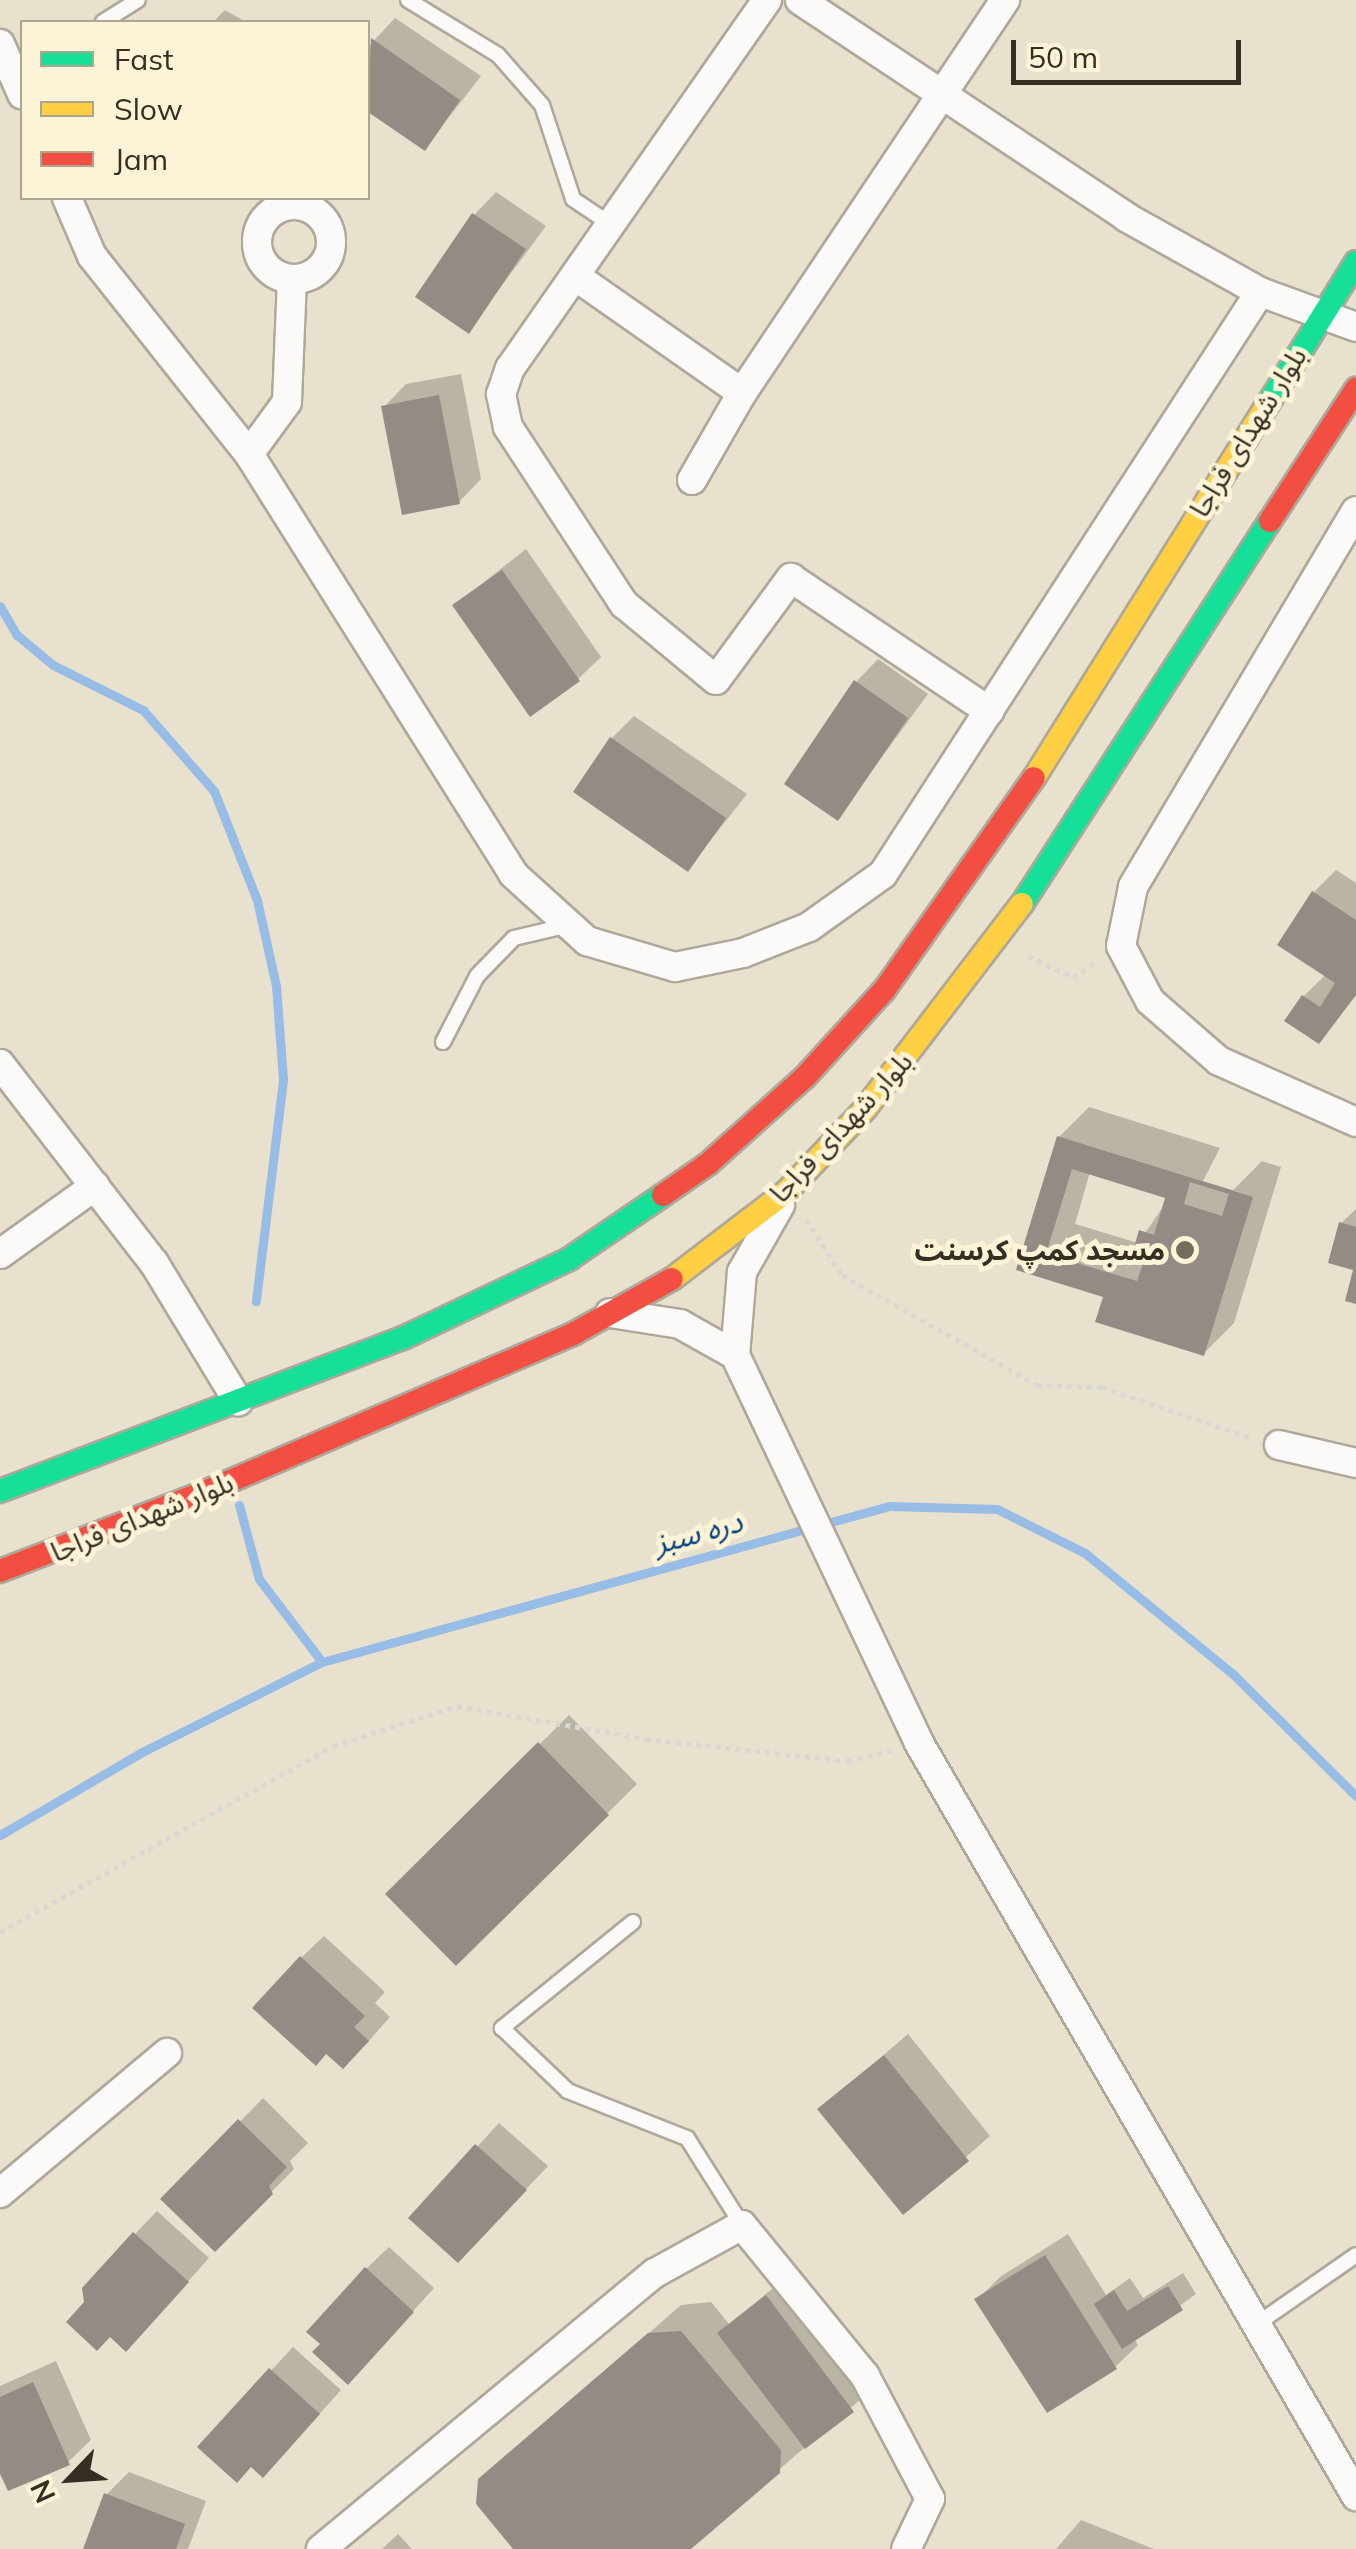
<!DOCTYPE html>
<html>
<head>
<meta charset="utf-8">
<style>
  body { margin:0 }
  #map { position:relative; width:1356px; height:2549px; overflow:hidden; background:#e8e1ce; font-family:Mulish,"Noto Sans Arabic",sans-serif }
  div>[style] { position:absolute }
  [style*='--x'] { left:calc(var(--x)*1px); top:calc(var(--y)*1px); width:calc(var(--w)*1px); rotate:calc(var(--a)*1deg) }
  .shadow>* { inset:0; background:#0003 }
  .stream>* { height:9px; margin:-4.5px; padding:0 4.5px; transform-origin:4.5px; border-radius:4.5px; background:#97bce6 }
  .building>* { inset:0; background:#948b84 }
  .path>* { height:5px; margin-top:-2.5px; transform-origin:0; background:repeating-linear-gradient(90deg,#dad8d3 0 5px,transparent 0 10px) }
  .roads { filter:drop-shadow(2px 0 #aea89a) drop-shadow(-2px 0 #aea89a) drop-shadow(0 2px #aea89a) drop-shadow(0 -2px #aea89a) }
  .lane>* { height:14px; margin:-7px; padding:0 7px; transform-origin:7px; border-radius:7px; background:#fcfaf8 }
  .street>* { height:28px; margin:-14px; padding:0 14px; transform-origin:14px; border-radius:14px; background:#fcfaf8 }
  .street>.ring { margin:-14px; padding:0; box-sizing:content-box; background:none; border:28px solid #fcfaf8; border-radius:50% }
  .fast>* { height:22px; margin:-11px; padding:0 11px; transform-origin:11px; border-radius:11px; background:#16e098 }
  .slow>* { height:22px; margin:-11px; padding:0 11px; transform-origin:11px; border-radius:11px; background:#ffcf43 }
  .jam>* { height:22px; margin:-11px; padding:0 11px; transform-origin:11px; border-radius:11px; background:#f24e42 }
  .dots>* { width:28px; height:28px; translate:-50% -50%; box-sizing:border-box; border:5px solid #fdf3d7; border-radius:50% }
  span { translate:-50% -50%; white-space:nowrap; text-align:center; line-height:1.15; -webkit-text-stroke:10px #fdf3d7; paint-order:stroke }
  .street-label { font-size:28px; color:#342f22 }
  .poi-label { font-size:28px; color:#342f22; font-weight:700 }
  .right { translate:-100% -50%; text-align:right }
  .water-label { font-size:30px; color:#07427e; font-style:italic }
  .legend { position:absolute; left:20px; top:20px; width:350px; height:180px; box-sizing:border-box; background:#fdf3d7; border:2px solid #ada58f; margin:0; padding:12px 18px; list-style:none; font-size:30px; color:#342f22 }
  .legend li { display:flex; align-items:center; gap:20px; height:50px }
  .legend b { width:50px; border:2px solid #ada58f }
  .north { position:absolute; left:20px; top:2429px; width:100px; height:100px; -webkit-text-stroke:8px #fdf3d7; paint-order:stroke; rotate:245deg; font-size:28px; font-weight:700; line-height:40px; text-align:center; color:#342f22 }
  .north::after { content:''; display:block; margin:auto; width:35px; height:45px; background:#342f22; clip-path:polygon(50% 0,100% 100%,50% 72%,0 100%) }
  .scale { position:absolute; left:1011px; top:40px; width:230px; height:45px; box-sizing:border-box; border:5px solid #342f22; border-top:0; padding-left:12px; font-size:30px; line-height:35px; white-space:nowrap; color:#342f22; -webkit-text-stroke:8px #fdf3d7; paint-order:stroke }
</style>
</head>
<body>
<div id="map">
  <div class="shadow">
    <i style="clip-path:polygon(225px 10px,246px 22px,213px 22px)"></i>
    <i style="clip-path:polygon(395px 18px,481px 76px,425px 148px,368px 109px,368px 47px)"></i>
    <i style="clip-path:polygon(496px 192px,546px 226px,469px 330px,474px 215px)"></i>
    <i style="clip-path:polygon(461px 374px,481px 479px,459px 502px,384px 407px,406px 384px)"></i>
    <i style="clip-path:polygon(526px 549px,601px 657px,578px 679px,455px 605px)"></i>
    <i style="clip-path:polygon(878px 659px,928px 694px,838px 817px,856px 682px)"></i>
    <i style="clip-path:polygon(634px 716px,747px 794px,688px 869px,612px 738px)"></i>
    <i style="clip-path:polygon(1336px 870px,1356px 883px,1356px 995px,1318px 1041px,1303px 997px,1326px 974px,1314px 892px)"></i>
    <i style="clip-path:polygon(evenodd,1089px 1107px,1220px 1148px,1203px 1181px,1233px 1190px,1262px 1161px,1281px 1167px,1234px 1323px,1204px 1353px,1106px 1295px,1020px 1268px,1059px 1137px,1089px 1107px,1090px 1172px,1170px 1197px,1138px 1243px,1075px 1224px,1090px 1172px)"></i>
    <i style="clip-path:polygon(1356px 1209px,1356px 1268px,1341px 1223px)"></i>
    <i style="clip-path:polygon(569px 1715px,637px 1784px,456px 1963px,389px 1894px)"></i>
    <i style="clip-path:polygon(324px 1936px,385px 1992px,375px 2003px,390px 2017px,366px 2044px,327px 2051px,301px 1958px)"></i>
    <i style="clip-path:polygon(908px 2034px,990px 2136px,904px 2211px,821px 2109px)"></i>
    <i style="clip-path:polygon(263px 2098px,308px 2143px,290px 2161px,294px 2169px,215px 2249px,164px 2199px)"></i>
    <i style="clip-path:polygon(499px 2123px,548px 2166px,480px 2238px,412px 2218px)"></i>
    <i style="clip-path:polygon(157px 2211px,209px 2258px,148px 2326px,135px 2234px)"></i>
    <i style="clip-path:polygon(1068px 2234px,1106px 2295px,1130px 2278px,1143px 2298px,1183px 2273px,1196px 2294px,1134px 2339px,1138px 2345px,1115px 2367px,977px 2300px,1000px 2277px)"></i>
    <i style="clip-path:polygon(389px 2247px,434px 2288px,370px 2359px,366px 2269px)"></i>
    <i style="clip-path:polygon(789px 2275px,875px 2387px,687px 2549px,516px 2549px,481px 2480px,681px 2305px,711px 2302px,729px 2324px)"></i>
    <i style="clip-path:polygon(293px 2347px,341px 2390px,285px 2452px,252px 2464px,200px 2447px)"></i>
    <i style="clip-path:polygon(56px 2361px,91px 2440px,68px 2462px,0 2467px,0 2386px)"></i>
    <i style="clip-path:polygon(129px 2472px,206px 2501px,188px 2549px,86px 2549px,106px 2495px)"></i>
    <i style="clip-path:polygon(1081px 2520px,1154px 2549px,1056px 2549px)"></i>
    <i style="clip-path:polygon(398px 2534px,412px 2549px,382px 2549px)"></i>
  </div>
  <div class="stream">
    <i style="--x:0;--y:606;--w:34;--a:60"></i>
    <i style="--x:17;--y:635;--w:47;--a:39.8"></i>
    <i style="--x:53;--y:665;--w:101;--a:26.6"></i>
    <i style="--x:143;--y:710;--w:108;--a:48.8"></i>
    <i style="--x:214;--y:791;--w:117;--a:68.5"></i>
    <i style="--x:257;--y:900;--w:88;--a:77.5"></i>
    <i style="--x:276;--y:986;--w:94;--a:85.7"></i>
    <i style="--x:283;--y:1080;--w:223;--a:97"></i>
    <i style="--x:239;--y:1505;--w:77;--a:74.9"></i>
    <i style="--x:259;--y:1579;--w:104;--a:52.8"></i>
    <i style="--x:0;--y:1835;--w:164;--a:-30.3"></i>
    <i style="--x:142;--y:1752;--w:201;--a:-26.6"></i>
    <i style="--x:322;--y:1662;--w:588;--a:-15.38"></i>
    <i style="--x:889;--y:1506;--w:108;--a:1.6"></i>
    <i style="--x:997;--y:1509;--w:98;--a:26.6"></i>
    <i style="--x:1085;--y:1553;--w:191;--a:39.3"></i>
    <i style="--x:1233;--y:1674;--w:173;--a:44.8"></i>
  </div>
  <div class="building">
    <i style="clip-path:polygon(371px 38px,460px 100px,425px 151px,368px 112px)"></i>
    <i style="clip-path:polygon(472px 213px,526px 249px,469px 334px,415px 297px)"></i>
    <i style="clip-path:polygon(439px 395px,460px 504px,402px 515px,381px 406px)"></i>
    <i style="clip-path:polygon(502px 570px,580px 681px,530px 717px,452px 605px)"></i>
    <i style="clip-path:polygon(854px 680px,908px 718px,838px 821px,784px 784px)"></i>
    <i style="clip-path:polygon(610px 737px,726px 818px,688px 872px,573px 792px)"></i>
    <i style="clip-path:polygon(1312px 891px,1356px 920px,1356px 995px,1319px 1044px,1284px 1021px,1302px 995px,1320px 1007px,1335px 983px,1277px 945px)"></i>
    <i style="clip-path:polygon(evenodd,1057px 1136px,1253px 1197px,1204px 1356px,1095px 1322px,1103px 1297px,1016px 1270px,1057px 1136px,1072px 1169px,1165px 1198px,1154px 1235px,1139px 1230px,1132px 1254px,1145px 1258px,1137px 1281px,1046px 1254px,1072px 1169px,1057px 1136px,1190px 1182px,1229px 1194px,1222px 1216px,1184px 1204px,1190px 1182px)"></i>
    <i style="clip-path:polygon(1339px 1222px,1356px 1227px,1356px 1304px,1345px 1301px,1353px 1270px,1328px 1263px)"></i>
    <i style="clip-path:polygon(538px 1742px,609px 1815px,456px 1966px,385px 1894px)"></i>
    <i style="clip-path:polygon(300px 1956px,365px 2016px,354px 2027px,369px 2041px,343px 2069px,326px 2054px,316px 2066px,252px 2008px)"></i>
    <i style="clip-path:polygon(884px 2055px,969px 2161px,903px 2215px,817px 2109px)"></i>
    <i style="clip-path:polygon(238px 2119px,287px 2167px,269px 2186px,273px 2194px,215px 2252px,160px 2199px)"></i>
    <i style="clip-path:polygon(475px 2144px,527px 2190px,458px 2263px,408px 2218px)"></i>
    <i style="clip-path:polygon(133px 2232px,189px 2282px,126px 2352px,110px 2337px,97px 2351px,66px 2322px,84px 2302px,82px 2288px)"></i>
    <i style="clip-path:polygon(1045px 2255px,1117px 2369px,1047px 2413px,974px 2299px)"></i>
    <i style="clip-path:polygon(365px 2267px,414px 2312px,348px 2385px,312px 2352px,320px 2344px,306px 2332px)"></i>
    <i style="clip-path:polygon(1168px 2286px,1183px 2310px,1122px 2349px,1094px 2304px,1114px 2290px,1127px 2311px)"></i>
    <i style="clip-path:polygon(766px 2295px,854px 2412px,805px 2449px,717px 2333px)"></i>
    <i style="clip-path:polygon(681px 2331px,781px 2450px,780px 2473px,691px 2549px,513px 2549px,476px 2504px,478px 2479px,648px 2333px)"></i>
    <i style="clip-path:polygon(269px 2368px,320px 2414px,263px 2478px,251px 2467px,237px 2483px,197px 2447px)"></i>
    <i style="clip-path:polygon(33px 2382px,70px 2465px,8px 2491px,0 2474px,0 2397px)"></i>
    <i style="clip-path:polygon(104px 2493px,185px 2524px,176px 2549px,83px 2549px)"></i>
  </div>
  <div class="path">
    <i style="--x:1028;--y:956;--w:50;--a:25"></i>
    <i style="--x:1073;--y:977;--w:30;--a:-33"></i>
    <i style="--x:806;--y:1219;--w:67;--a:57.3"></i>
    <i style="--x:842;--y:1275;--w:224;--a:29.4"></i>
    <i style="--x:1037;--y:1385;--w:65;--a:1.8"></i>
    <i style="--x:1102;--y:1387;--w:158;--a:18.8"></i>
    <i style="--x:0;--y:1932;--w:381;--a:-29.2"></i>
    <i style="--x:333;--y:1746;--w:130;--a:-17.9"></i>
    <i style="--x:457;--y:1706;--w:192;--a:9.9"></i>
    <i style="--x:646;--y:1739;--w:203;--a:6.2"></i>
    <i style="--x:848;--y:1761;--w:45;--a:-14"></i>
  </div>
  <div class="roads">
    <div class="lane">
      <i style="--x:408;--y:0;--w:105;--a:31.4"></i>
      <i style="--x:498;--y:55;--w:67;--a:48.7"></i>
      <i style="--x:542;--y:105;--w:99;--a:71.7"></i>
      <i style="--x:573;--y:199;--w:48;--a:34"></i>
      <i style="--x:103;--y:22;--w:41;--a:-32.2"></i>
      <i style="--x:443;--y:1042;--w:74;--a:-62.7"></i>
      <i style="--x:477;--y:976;--w:53;--a:-45.8"></i>
      <i style="--x:514;--y:938;--w:57;--a:-13.3"></i>
      <i style="--x:633;--y:1922;--w:169;--a:141"></i>
      <i style="--x:502;--y:2028;--w:91;--a:43.7"></i>
      <i style="--x:568;--y:2091;--w:128;--a:21.6"></i>
      <i style="--x:687;--y:2138;--w:103;--a:57.7"></i>
      <i style="--x:1254;--y:2326;--w:124;--a:-34.8"></i>
    </div>
    <div class="street">
      <i style="--x:767;--y:0;--w:449;--a:124.9"></i>
      <i style="--x:510;--y:368;--w:28;--a:109"></i>
      <i style="--x:501;--y:394;--w:34;--a:78"></i>
      <i style="--x:508;--y:427;--w:212;--a:56.8"></i>
      <i style="--x:624;--y:604;--w:119;--a:39.6"></i>
      <i style="--x:716;--y:680;--w:127;--a:-53.7"></i>
      <i style="--x:791;--y:578;--w:239;--a:33.9"></i>
      <i style="--x:800;--y:0;--w:392;--a:33.6"></i>
      <i style="--x:1126;--y:217;--w:154;--a:29.2"></i>
      <i style="--x:1260;--y:292;--w:102;--a:20"></i>
      <i style="--x:0;--y:44;--w:55;--a:66.3"></i>
      <i style="--x:67;--y:198;--w:63;--a:66.7"></i>
      <i style="--x:92;--y:256;--w:253;--a:51.6"></i>
      <i style="--x:249;--y:454;--w:496;--a:57.8"></i>
      <i style="--x:513;--y:874;--w:100;--a:42.2"></i>
      <i style="--x:587;--y:941;--w:92;--a:16.5"></i>
      <i style="--x:675;--y:967;--w:69;--a:-11.6"></i>
      <i style="--x:743;--y:953;--w:71;--a:-21.5"></i>
      <i style="--x:809;--y:927;--w:91;--a:-35.6"></i>
      <i style="--x:883;--y:874;--w:693;--a:-57.07"></i>
      <i class="ring" style="left:257px;top:205px;width:46px;height:46px"></i>
      <i style="--x:578;--y:278;--w:200;--a:35"></i>
      <i style="--x:249;--y:454;--w:64;--a:-53.8"></i>
      <i style="--x:287;--y:402;--w:122;--a:-87.7"></i>
      <i style="--x:692;--y:480;--w:100;--a:-60.1"></i>
      <i style="--x:742;--y:393;--w:473;--a:-56.2"></i>
      <i style="--x:1356;--y:511;--w:437;--a:120.7"></i>
      <i style="--x:1133;--y:887;--w:60;--a:101.5"></i>
      <i style="--x:1121;--y:946;--w:62;--a:62.2"></i>
      <i style="--x:1150;--y:1001;--w:91;--a:41"></i>
      <i style="--x:1219;--y:1061;--w:150;--a:24"></i>
      <i style="--x:0;--y:1064;--w:252;--a:52.3"></i>
      <i style="--x:154;--y:1263;--w:162;--a:58.7"></i>
      <i style="--x:0;--y:1254;--w:117;--a:-35.6"></i>
      <i style="--x:610;--y:1313;--w:71;--a:8.9"></i>
      <i style="--x:680;--y:1324;--w:63;--a:29.4"></i>
      <i style="--x:735;--y:1355;--w:83;--a:-85.2"></i>
      <i style="--x:742;--y:1272;--w:77;--a:-60.4"></i>
      <i style="--x:735;--y:1355;--w:429;--a:64.6"></i>
      <i style="--x:919;--y:1743;--w:871;--a:59.87"></i>
      <i style="--x:1279;--y:1445;--w:79;--a:13.2"></i>
      <i style="--x:0;--y:2193;--w:218;--a:-40"></i>
      <i style="--x:321;--y:2549;--w:433;--a:-39.6"></i>
      <i style="--x:655;--y:2273;--w:99;--a:-28.9"></i>
      <i style="--x:742;--y:2225;--w:195;--a:50.8"></i>
      <i style="--x:865;--y:2376;--w:139;--a:62.1"></i>
      <i style="--x:930;--y:2499;--w:55;--a:115.6"></i>
    </div>
    <div class="fast">
      <i style="--x:1268;--y:404;--w:167;--a:-58.2"></i>
      <i style="--x:1022;--y:904;--w:456;--a:-57.1"></i>
      <i style="--x:0;--y:1491;--w:431;--a:-20.8"></i>
      <i style="--x:403;--y:1338;--w:184;--a:-25.4"></i>
      <i style="--x:569;--y:1259;--w:114;--a:-34.2"></i>
    </div>
    <div class="slow">
      <i style="--x:1034;--y:778;--w:441;--a:-58"></i>
      <i style="--x:672;--y:1279;--w:145;--a:-37.4"></i>
      <i style="--x:787;--y:1191;--w:113;--a:-46.4"></i>
      <i style="--x:865;--y:1109;--w:258;--a:-52.6"></i>
    </div>
    <div class="jam">
      <i style="--x:1270;--y:521;--w:158;--a:-56.9"></i>
      <i style="--x:663;--y:1195;--w:55;--a:-34.6"></i>
      <i style="--x:708;--y:1164;--w:130;--a:-41.9"></i>
      <i style="--x:805;--y:1077;--w:119;--a:-47.7"></i>
      <i style="--x:885;--y:989;--w:258;--a:-54.8"></i>
      <i style="--x:0;--y:1571;--w:214;--a:-21.1"></i>
      <i style="--x:200;--y:1494;--w:406;--a:-23.2"></i>
      <i style="--x:573;--y:1334;--w:113;--a:-29.1"></i>
    </div>
  </div>
  <div class="dots">
    <i style="left:1185px;top:1250px;background:#736d5e"></i>
  </div>
  <div class="street-label">
    <span style="left:1248px;top:432px;rotate:-58deg">بلوار شهدای فراجا</span>
    <span style="left:841px;top:1127px;rotate:-47deg">بلوار شهدای فراجا</span>
    <span style="left:142px;top:1517px;rotate:-22deg">بلوار شهدای فراجا</span>
  </div>
  <div class="poi-label">
    <span class="right" style="left:1165px;top:1250px">مسجد کمپ کرسنت</span>
  </div>
  <div class="water-label">
    <span style="left:698px;top:1532px;rotate:-15deg">دره سبز</span>
  </div>
  <ul class="legend">
  <li><b style="height:12px;background:#16e098"></b>Fast</li>
  <li><b style="height:12px;background:#ffcf43"></b>Slow</li>
  <li><b style="height:12px;background:#f24e42"></b>Jam</li>
  </ul>
  <div class="north">N</div>
  <div class="scale">50 m</div>
</div>
</body>
</html>
